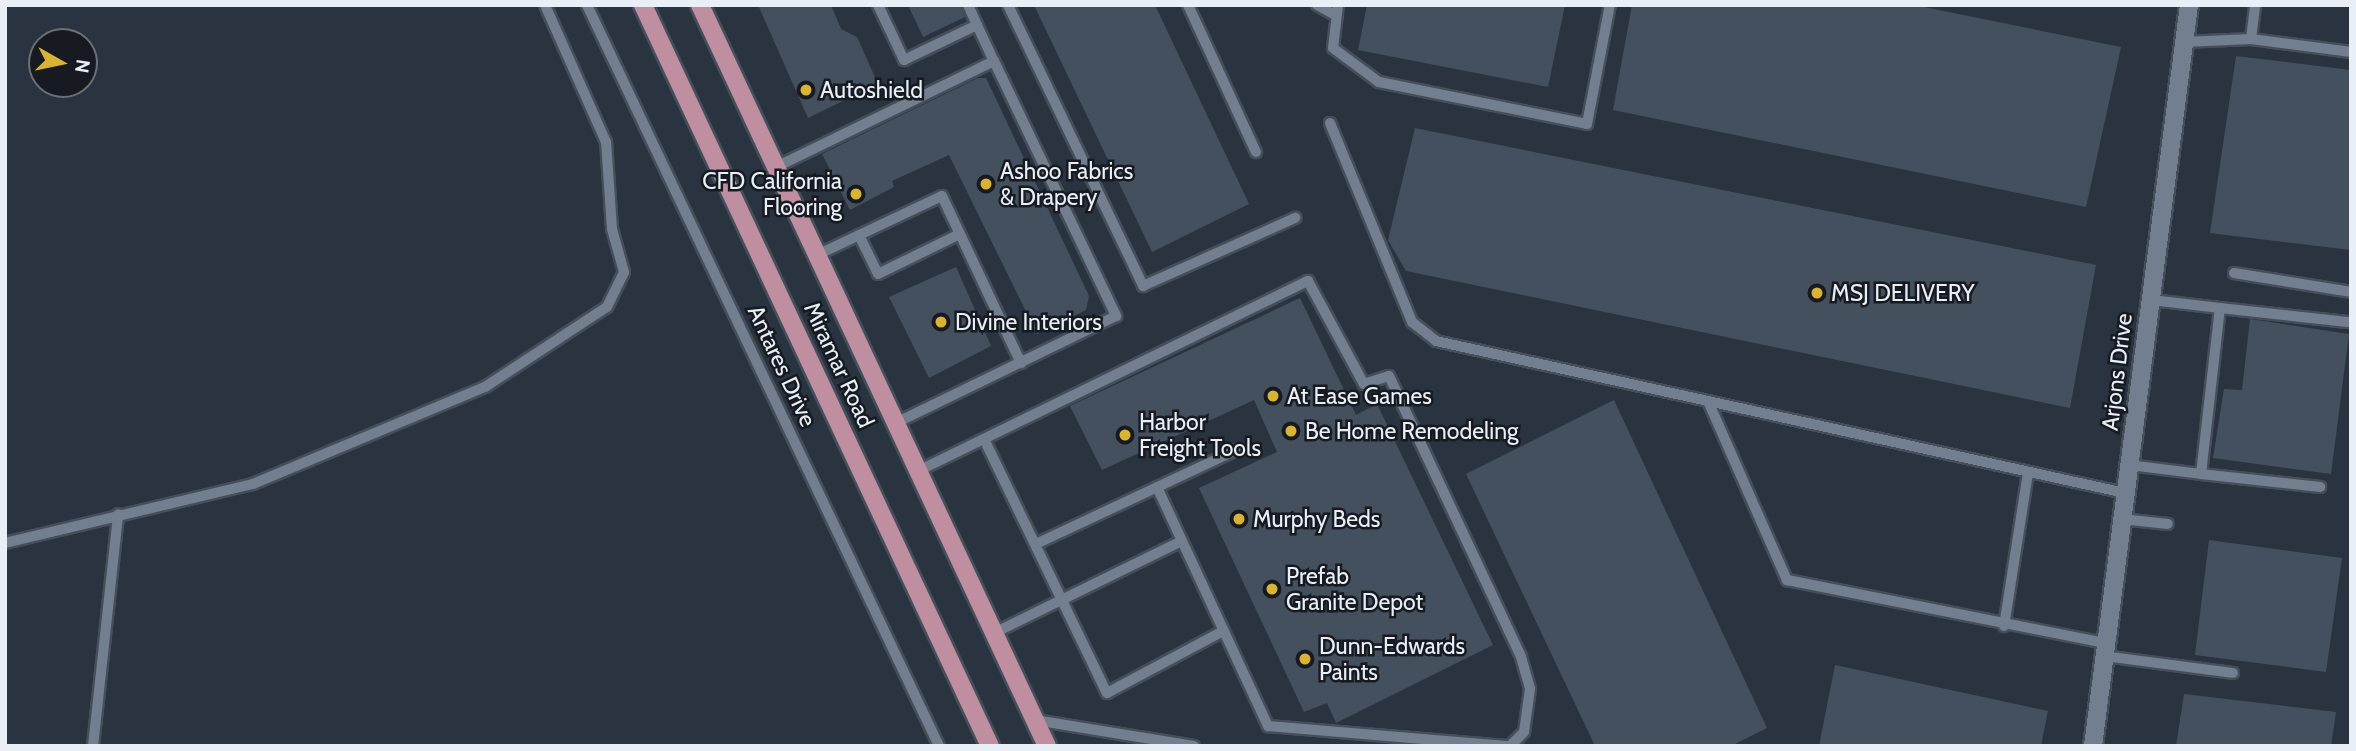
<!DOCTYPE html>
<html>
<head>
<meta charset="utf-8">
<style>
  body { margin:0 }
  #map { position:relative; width:2356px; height:751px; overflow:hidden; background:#2a3441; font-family:Cabin,sans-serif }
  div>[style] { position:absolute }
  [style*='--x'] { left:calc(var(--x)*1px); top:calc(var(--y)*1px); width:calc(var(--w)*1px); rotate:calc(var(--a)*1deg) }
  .building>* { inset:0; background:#45505e }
  .roads { filter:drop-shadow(2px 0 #454f59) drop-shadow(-2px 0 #454f59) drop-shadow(0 2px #454f59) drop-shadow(0 -2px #454f59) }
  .lane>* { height:10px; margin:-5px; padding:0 5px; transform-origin:5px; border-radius:5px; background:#737f8e }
  .street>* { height:18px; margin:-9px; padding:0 9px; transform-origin:9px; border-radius:9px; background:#737f8e }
  .primary>* { height:18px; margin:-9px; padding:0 9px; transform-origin:9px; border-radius:9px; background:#bf8fa1 }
  .dots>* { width:19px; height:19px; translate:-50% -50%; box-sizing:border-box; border:4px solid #171b21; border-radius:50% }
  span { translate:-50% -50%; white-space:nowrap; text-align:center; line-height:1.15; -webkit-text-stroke:5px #171b21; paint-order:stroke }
  .poi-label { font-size:23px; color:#e8eff7 }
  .left { translate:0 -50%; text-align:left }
  .right { translate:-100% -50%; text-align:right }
  .street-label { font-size:23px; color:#e8eff7 }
  .frame { position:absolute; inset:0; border:7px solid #e8eff7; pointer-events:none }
  .north { position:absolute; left:28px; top:28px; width:70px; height:70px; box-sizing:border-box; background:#171b21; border:2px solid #6b7077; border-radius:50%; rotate:99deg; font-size:19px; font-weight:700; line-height:28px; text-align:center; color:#e8eff7 }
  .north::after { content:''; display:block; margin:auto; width:24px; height:32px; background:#d9b334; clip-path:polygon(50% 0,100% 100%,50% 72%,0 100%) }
</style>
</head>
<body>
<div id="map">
  <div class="building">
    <i style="clip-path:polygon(758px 5px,831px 5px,841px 29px,857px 37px,878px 84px,808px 118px)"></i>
    <i style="clip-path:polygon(908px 5px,960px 5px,965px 17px,923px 37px)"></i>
    <i style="clip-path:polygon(1034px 5px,1155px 5px,1249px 204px,1152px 252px)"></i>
    <i style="clip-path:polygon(1367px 5px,1565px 5px,1548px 87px,1358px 50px)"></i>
    <i style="clip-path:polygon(1632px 5px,1914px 5px,2121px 47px,2086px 207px,1613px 110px)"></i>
    <i style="clip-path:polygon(2236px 56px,2351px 70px,2351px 250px,2210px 233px)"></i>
    <i style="clip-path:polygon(978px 78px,986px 78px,1089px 296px,1086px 310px,1037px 334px,949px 155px,892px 181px,894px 187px,850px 210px,822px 154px)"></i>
    <i style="clip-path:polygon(1415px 128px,2096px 265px,2070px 408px,1406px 271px,1388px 240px)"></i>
    <i style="clip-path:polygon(956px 267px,991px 346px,929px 378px,889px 297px)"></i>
    <i style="clip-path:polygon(1300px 298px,1356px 415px,1377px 404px,1493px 645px,1336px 723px,1327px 703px,1304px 712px,1199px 488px,1277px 452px,1254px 400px,1102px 470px,1070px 406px)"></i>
    <i style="clip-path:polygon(2250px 319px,2349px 334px,2331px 474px,2213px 458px,2224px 389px,2242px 390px)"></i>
    <i style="clip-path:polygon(1614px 400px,1767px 728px,1731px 746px,1595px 746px,1466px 474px)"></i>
    <i style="clip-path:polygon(2209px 540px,2342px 558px,2326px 672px,2195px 655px)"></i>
    <i style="clip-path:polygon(1835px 665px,2048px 711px,2041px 746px,1819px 746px)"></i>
    <i style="clip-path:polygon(2184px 694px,2336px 712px,2331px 746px,2176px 746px)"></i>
  </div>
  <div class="roads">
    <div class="lane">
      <i style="--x:587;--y:5;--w:820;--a:64.59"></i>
      <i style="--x:878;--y:5;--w:61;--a:64.7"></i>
      <i style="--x:904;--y:60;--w:81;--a:-25.6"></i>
      <i style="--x:977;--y:25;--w:22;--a:-114"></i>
      <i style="--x:1008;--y:5;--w:312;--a:64.3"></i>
      <i style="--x:1143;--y:286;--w:167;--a:-24.1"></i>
      <i style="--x:1188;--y:5;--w:162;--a:65.2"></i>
      <i style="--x:1317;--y:5;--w:21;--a:29"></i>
      <i style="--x:1338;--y:5;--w:43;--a:96.6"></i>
      <i style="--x:1333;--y:48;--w:57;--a:36.5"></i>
      <i style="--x:1379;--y:82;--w:212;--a:11.4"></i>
      <i style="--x:1587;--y:124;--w:121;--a:-79.1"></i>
      <i style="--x:977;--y:25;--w:40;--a:65"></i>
      <i style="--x:2251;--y:39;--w:34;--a:-83"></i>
      <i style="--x:2184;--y:42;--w:67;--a:-2.6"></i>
      <i style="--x:2251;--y:39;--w:101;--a:7.4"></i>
      <i style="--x:1330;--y:123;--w:215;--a:67.6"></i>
      <i style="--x:1412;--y:322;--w:31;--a:38"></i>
      <i style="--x:1436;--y:341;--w:706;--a:12.44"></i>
      <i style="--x:776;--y:167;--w:242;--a:-25.9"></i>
      <i style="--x:994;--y:61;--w:283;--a:64.4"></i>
      <i style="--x:1116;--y:316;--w:245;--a:154.1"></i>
      <i style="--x:859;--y:235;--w:43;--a:64"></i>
      <i style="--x:878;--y:274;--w:91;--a:-26"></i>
      <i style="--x:817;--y:255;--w:138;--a:-25.3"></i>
      <i style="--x:942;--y:196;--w:185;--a:64.7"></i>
      <i style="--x:2234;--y:273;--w:119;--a:9.2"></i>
      <i style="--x:2220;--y:308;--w:128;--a:6.3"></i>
      <i style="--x:1708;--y:401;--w:196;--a:66.2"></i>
      <i style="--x:1787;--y:580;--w:325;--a:11.2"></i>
      <i style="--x:984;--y:439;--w:282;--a:64.2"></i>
      <i style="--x:1107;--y:693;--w:132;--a:-28.1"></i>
      <i style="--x:2129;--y:465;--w:73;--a:7.1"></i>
      <i style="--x:2201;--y:474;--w:167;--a:-83.5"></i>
      <i style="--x:2220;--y:308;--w:69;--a:-173.4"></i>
      <i style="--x:918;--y:471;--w:434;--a:-26"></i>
      <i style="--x:1308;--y:281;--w:117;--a:61.5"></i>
      <i style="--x:1364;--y:384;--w:26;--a:-18"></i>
      <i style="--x:1389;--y:376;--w:310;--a:64.8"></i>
      <i style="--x:1521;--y:657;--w:33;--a:74"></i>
      <i style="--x:1530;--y:689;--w:43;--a:97.9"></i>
      <i style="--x:1524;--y:732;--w:20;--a:135"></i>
      <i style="--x:2201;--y:474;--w:120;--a:6.2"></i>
      <i style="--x:1157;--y:487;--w:264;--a:65.1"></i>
      <i style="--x:1268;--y:726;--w:239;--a:4.8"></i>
      <i style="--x:2122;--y:519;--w:46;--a:6.2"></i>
      <i style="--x:5;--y:543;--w:255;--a:-13.4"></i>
      <i style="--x:253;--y:484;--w:251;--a:-22.7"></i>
      <i style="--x:485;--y:387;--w:146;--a:-33.3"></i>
      <i style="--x:607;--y:307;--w:39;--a:-64"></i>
      <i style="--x:624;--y:272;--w:45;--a:-105.6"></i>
      <i style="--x:612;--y:229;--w:87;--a:-93.9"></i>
      <i style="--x:606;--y:142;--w:150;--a:-114"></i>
      <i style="--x:1038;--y:543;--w:222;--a:-25.1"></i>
      <i style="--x:2004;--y:626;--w:156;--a:-81.1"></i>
      <i style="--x:994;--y:633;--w:209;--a:-26.1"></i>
      <i style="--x:2104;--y:656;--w:130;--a:7.5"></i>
      <i style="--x:1035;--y:720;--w:161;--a:9.3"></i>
      <i style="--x:93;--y:746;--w:233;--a:-83.8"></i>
    </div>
    <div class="street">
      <i style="--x:2093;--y:746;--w:747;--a:-82.62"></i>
    </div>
    <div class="primary">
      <i style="--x:643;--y:5;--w:818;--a:64.91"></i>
      <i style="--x:700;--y:5;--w:818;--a:64.91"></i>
    </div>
  </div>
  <div class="dots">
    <i style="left:806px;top:90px;background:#d9b334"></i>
    <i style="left:986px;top:184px;background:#d9b334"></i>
    <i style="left:856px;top:194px;background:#d9b334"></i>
    <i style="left:1817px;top:293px;background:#d9b334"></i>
    <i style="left:941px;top:322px;background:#d9b334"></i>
    <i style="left:1273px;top:396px;background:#d9b334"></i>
    <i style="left:1291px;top:431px;background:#d9b334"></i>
    <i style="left:1125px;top:435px;background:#d9b334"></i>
    <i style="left:1239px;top:519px;background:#d9b334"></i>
    <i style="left:1272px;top:589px;background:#d9b334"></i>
    <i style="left:1305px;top:659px;background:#d9b334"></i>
  </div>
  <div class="poi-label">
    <span class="left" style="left:820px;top:90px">Autoshield</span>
    <span class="left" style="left:1000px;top:184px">Ashoo Fabrics<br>&amp; Drapery</span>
    <span class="right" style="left:842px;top:194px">CFD California<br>Flooring</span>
    <span class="left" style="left:1831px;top:293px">MSJ DELIVERY</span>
    <span class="left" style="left:955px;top:322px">Divine Interiors</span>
    <span class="left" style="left:1287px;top:396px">At Ease Games</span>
    <span class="left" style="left:1139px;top:435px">Harbor<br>Freight Tools</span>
    <span class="left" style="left:1305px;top:431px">Be Home Remodeling</span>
    <span class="left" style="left:1253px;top:519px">Murphy Beds</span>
    <span class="left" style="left:1286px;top:589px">Prefab<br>Granite Depot</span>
    <span class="left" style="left:1319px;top:659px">Dunn-Edwards<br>Paints</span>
  </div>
  <div class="street-label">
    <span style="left:839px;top:365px;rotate:65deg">Miramar Road</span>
    <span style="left:782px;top:366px;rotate:65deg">Antares Drive</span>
    <span style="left:2117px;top:372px;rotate:-83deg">Arjons Drive</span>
  </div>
  <div class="frame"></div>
  <div class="north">N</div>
</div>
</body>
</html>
